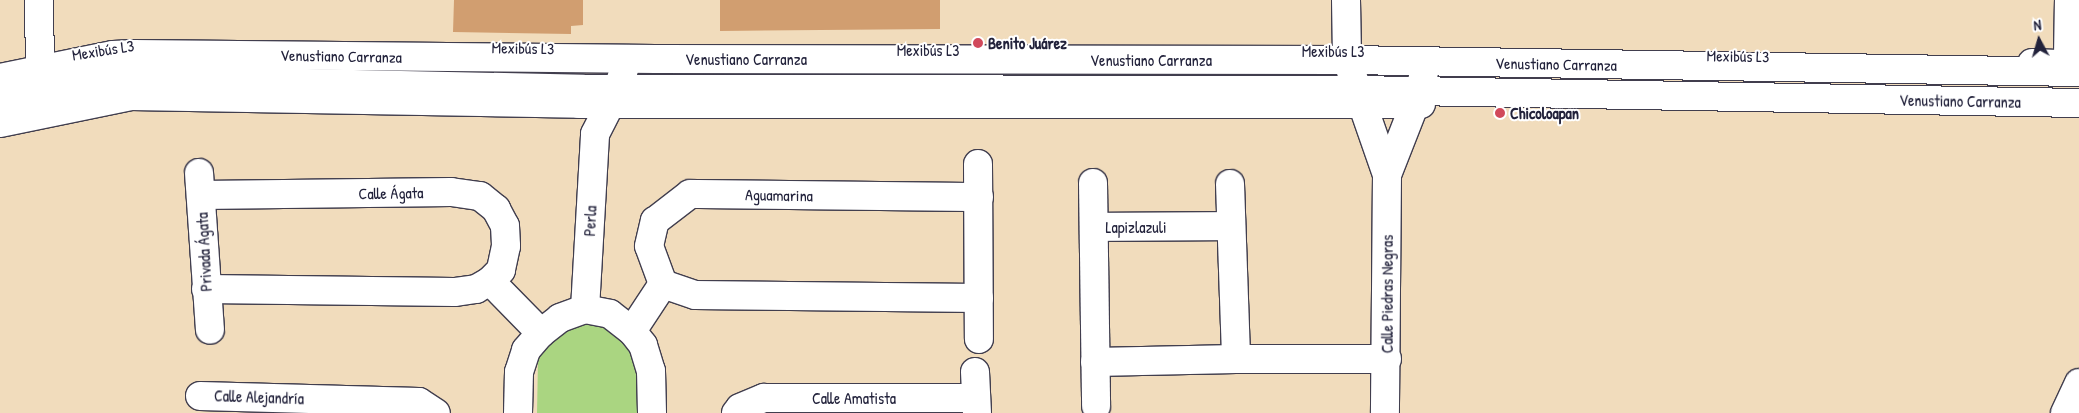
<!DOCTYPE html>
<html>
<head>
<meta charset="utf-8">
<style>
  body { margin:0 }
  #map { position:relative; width:2079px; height:413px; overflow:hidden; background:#f1dcbc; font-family:"Patrick Hand",sans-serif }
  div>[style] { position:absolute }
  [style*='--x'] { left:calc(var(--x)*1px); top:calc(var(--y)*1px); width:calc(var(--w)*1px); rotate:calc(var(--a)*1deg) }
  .green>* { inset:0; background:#aad581 }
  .building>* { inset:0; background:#d19e70 }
  .roads { filter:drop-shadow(1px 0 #413e4e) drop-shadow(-1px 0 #413e4e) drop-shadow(0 1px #413e4e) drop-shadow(0 -1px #413e4e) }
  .minor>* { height:28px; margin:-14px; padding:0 14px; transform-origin:14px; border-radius:14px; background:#fff }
  .major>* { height:28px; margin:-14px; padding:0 14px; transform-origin:14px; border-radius:14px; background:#fff }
  .dots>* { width:14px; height:14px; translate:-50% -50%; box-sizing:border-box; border:2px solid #fff; border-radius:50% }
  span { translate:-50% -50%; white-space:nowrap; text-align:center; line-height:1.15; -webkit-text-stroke:4px #fff; paint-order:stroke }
  .poi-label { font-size:16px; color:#22223b; font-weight:700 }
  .left { translate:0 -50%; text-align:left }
  .street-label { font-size:16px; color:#22223b }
  .north { position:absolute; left:2014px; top:15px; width:50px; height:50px; -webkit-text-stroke:4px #fff; paint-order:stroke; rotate:354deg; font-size:14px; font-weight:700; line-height:20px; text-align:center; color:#22223b }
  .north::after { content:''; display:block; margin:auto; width:18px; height:22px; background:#22223b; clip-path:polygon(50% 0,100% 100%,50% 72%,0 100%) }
</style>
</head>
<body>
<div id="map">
  <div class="green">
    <i style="clip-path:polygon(596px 320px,631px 340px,644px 370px,643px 413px,537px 413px,538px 360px,545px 343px,583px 321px)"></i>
  </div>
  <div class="building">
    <i style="clip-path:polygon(454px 0,583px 0,583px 25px,571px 26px,571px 34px,453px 32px)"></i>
    <i style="clip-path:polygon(720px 0,940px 0,940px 29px,720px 31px)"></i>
  </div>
  <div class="roads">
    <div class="minor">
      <i style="--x:39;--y:0;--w:69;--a:89.2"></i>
      <i style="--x:1346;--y:0;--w:60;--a:89"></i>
      <i style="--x:1347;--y:60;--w:122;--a:70.8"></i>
      <i style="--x:1387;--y:175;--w:238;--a:90.5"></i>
      <i style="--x:2032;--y:63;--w:26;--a:2"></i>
      <i style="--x:2058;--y:64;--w:7;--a:-16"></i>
      <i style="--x:2065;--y:62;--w:7;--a:-63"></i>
      <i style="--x:2068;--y:56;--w:56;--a:-89"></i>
      <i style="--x:0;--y:123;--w:134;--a:-11.6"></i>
      <i style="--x:131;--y:96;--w:448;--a:1"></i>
      <i style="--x:579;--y:104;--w:842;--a:0"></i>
      <i style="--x:978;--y:164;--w:175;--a:89.7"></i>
      <i style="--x:199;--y:173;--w:157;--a:86"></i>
      <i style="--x:1387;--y:175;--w:90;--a:-68.6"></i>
      <i style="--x:1420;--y:91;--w:30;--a:-78"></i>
      <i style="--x:1093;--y:183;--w:223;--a:89.2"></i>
      <i style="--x:1230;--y:184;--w:175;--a:88"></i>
      <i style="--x:201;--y:195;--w:250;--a:-0.7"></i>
      <i style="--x:451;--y:192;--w:29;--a:8"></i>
      <i style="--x:480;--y:196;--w:21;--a:39"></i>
      <i style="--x:496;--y:209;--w:19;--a:62"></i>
      <i style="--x:505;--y:226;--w:20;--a:87"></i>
      <i style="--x:506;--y:246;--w:25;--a:102"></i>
      <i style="--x:501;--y:270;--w:16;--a:135"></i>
      <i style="--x:490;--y:281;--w:16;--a:150"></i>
      <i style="--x:476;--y:289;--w:22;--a:172"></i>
      <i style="--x:454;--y:292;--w:248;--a:-179.3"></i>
      <i style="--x:1095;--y:227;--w:135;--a:-0.4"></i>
      <i style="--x:490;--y:281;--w:73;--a:45.6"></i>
      <i style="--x:979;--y:298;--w:284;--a:-179.4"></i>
      <i style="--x:695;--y:295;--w:34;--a:-161"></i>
      <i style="--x:663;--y:284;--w:40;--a:-110.2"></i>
      <i style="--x:649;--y:246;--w:26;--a:-77"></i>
      <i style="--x:655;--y:221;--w:44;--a:-37.6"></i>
      <i style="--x:690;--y:194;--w:289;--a:0.6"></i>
      <i style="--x:585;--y:309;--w:175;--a:-86.7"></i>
      <i style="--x:595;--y:134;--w:51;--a:-62.9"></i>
      <i style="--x:618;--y:89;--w:31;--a:-73"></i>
      <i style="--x:632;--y:331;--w:56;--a:-56.6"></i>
      <i style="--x:1095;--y:362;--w:141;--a:-1.2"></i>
      <i style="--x:1236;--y:359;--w:151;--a:0"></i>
      <i style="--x:975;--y:372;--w:41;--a:87.2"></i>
      <i style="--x:200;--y:396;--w:219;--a:1.6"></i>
      <i style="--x:419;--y:402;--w:20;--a:33"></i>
      <i style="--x:518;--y:413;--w:41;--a:-88.6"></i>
      <i style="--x:519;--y:372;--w:23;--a:-72"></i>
      <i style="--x:526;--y:350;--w:23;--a:-49"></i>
      <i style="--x:541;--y:333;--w:24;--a:-38"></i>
      <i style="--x:560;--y:318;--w:27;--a:-20"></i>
      <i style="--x:585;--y:309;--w:25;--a:11"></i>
      <i style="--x:610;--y:314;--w:28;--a:38"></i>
      <i style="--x:632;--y:331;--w:18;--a:52"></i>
      <i style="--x:643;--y:345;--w:27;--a:73"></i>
      <i style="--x:651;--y:371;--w:42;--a:88.6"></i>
      <i style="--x:736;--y:413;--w:6;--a:-51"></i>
      <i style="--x:740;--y:408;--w:26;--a:-23"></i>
      <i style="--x:764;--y:398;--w:212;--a:0"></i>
      <i style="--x:2065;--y:413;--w:33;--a:-65"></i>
    </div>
    <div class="major">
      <i style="--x:0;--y:78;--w:115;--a:-11.5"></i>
      <i style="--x:113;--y:55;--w:21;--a:-3"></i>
      <i style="--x:134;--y:54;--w:522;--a:0.55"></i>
      <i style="--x:656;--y:59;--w:691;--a:0.08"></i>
      <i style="--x:1347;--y:60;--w:732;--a:0.94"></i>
      <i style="--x:0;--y:105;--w:121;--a:-12.4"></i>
      <i style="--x:118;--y:79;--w:465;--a:1.2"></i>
      <i style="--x:583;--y:89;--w:773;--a:0.07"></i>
      <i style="--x:1356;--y:90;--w:723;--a:1.03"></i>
    </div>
  </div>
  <div class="dots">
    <i style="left:978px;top:43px;background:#d1495b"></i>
    <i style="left:1500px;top:113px;background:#d1495b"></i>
  </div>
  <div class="poi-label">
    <span class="left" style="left:988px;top:43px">Benito Juárez</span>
    <span class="left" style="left:1510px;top:113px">Chicoloapan</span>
  </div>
  <div class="street-label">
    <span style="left:523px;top:48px;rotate:1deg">Mexibús L3</span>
    <span style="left:103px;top:50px;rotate:-9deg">Mexibús L3</span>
    <span style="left:928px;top:50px">Mexibús L3</span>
    <span style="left:1333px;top:51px">Mexibús L3</span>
    <span style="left:341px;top:56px;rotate:1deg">Venustiano Carranza</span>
    <span style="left:1738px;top:56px;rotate:1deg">Mexibús L3</span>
    <span style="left:746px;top:59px">Venustiano Carranza</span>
    <span style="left:1151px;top:60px">Venustiano Carranza</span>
    <span style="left:1556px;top:64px;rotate:1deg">Venustiano Carranza</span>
    <span style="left:1960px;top:101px;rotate:1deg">Venustiano Carranza</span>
    <span style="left:391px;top:193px;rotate:-1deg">Calle Ágata</span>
    <span style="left:779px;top:195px;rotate:1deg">Aguamarina</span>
    <span style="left:590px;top:221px;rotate:-87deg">Perla</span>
    <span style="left:1136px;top:227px">Lapizlazuli</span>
    <span style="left:204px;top:252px;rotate:-93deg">Privada Ágata</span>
    <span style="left:1387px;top:294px;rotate:-90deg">Calle Piedras Negras</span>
    <span style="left:259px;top:397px;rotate:2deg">Calle Alejandría</span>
    <span style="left:854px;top:398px">Calle Amatista</span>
  </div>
  <div class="north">N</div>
</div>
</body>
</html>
